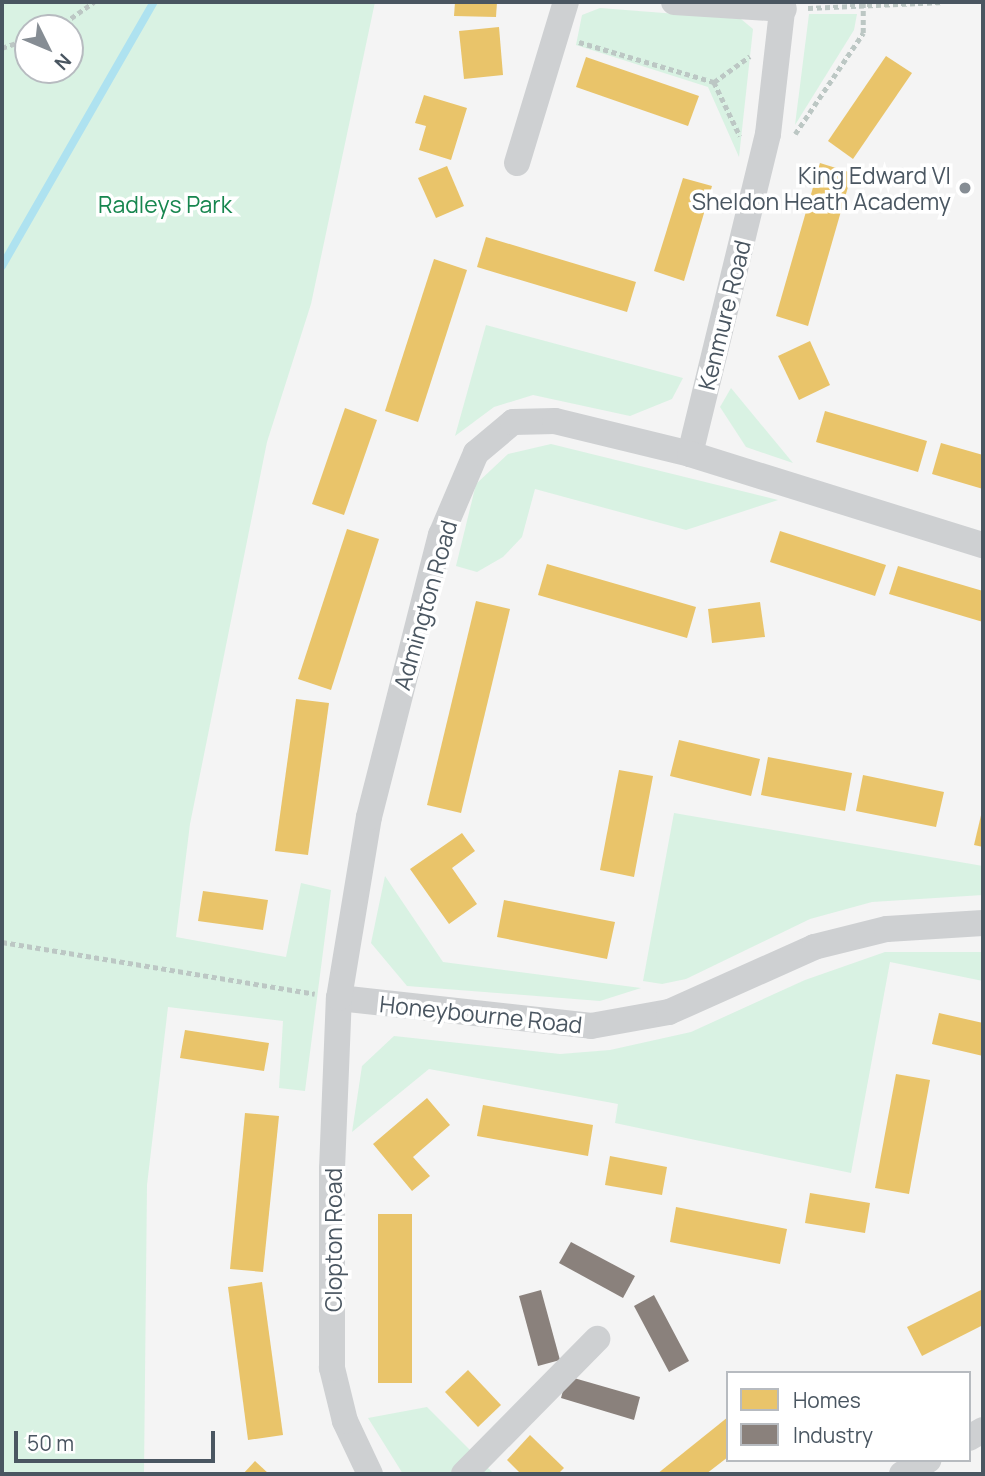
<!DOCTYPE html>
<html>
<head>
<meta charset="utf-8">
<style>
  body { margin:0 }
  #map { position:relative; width:985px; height:1476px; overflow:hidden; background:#f4f4f4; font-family:Manrope,sans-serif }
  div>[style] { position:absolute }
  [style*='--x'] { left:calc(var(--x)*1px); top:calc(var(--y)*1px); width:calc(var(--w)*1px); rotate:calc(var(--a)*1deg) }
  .green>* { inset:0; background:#d9f2e3 }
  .homes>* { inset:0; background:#e9c46a }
  .industry>* { inset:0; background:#8a817c }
  .stream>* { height:8px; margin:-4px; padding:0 4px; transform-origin:4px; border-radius:4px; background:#aee2f0 }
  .path>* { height:4.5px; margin-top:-2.25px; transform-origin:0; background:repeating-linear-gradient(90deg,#bcc7c4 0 5px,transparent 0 8.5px) }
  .minor>* { height:26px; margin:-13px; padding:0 13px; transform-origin:13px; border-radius:13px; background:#ced0d2 }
  .dots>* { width:19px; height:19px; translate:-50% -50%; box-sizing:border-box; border:4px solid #fff; border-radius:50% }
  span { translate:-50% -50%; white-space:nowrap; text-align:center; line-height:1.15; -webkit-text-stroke:7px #fff; paint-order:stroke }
  .poi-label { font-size:23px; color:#4a5661 }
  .right { translate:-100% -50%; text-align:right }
  .park-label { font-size:23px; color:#17864f }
  .street-label { font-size:23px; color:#4a5661 }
  .frame { position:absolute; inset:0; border:4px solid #4a5661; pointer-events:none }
  .legend { position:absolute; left:726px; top:1371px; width:245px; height:91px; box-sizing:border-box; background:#fff; border:2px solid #b7bbc0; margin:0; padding:9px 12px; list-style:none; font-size:21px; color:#4a5661 }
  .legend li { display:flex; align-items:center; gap:14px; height:35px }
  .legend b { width:35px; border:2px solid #b7bbc0 }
  .north { position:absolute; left:14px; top:14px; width:70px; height:70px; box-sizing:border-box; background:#fff; border:2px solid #b7bbc0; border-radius:50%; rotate:133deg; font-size:19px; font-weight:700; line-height:28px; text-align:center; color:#4a5661 }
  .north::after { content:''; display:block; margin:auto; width:24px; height:32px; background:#868d94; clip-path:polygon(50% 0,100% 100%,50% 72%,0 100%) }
  .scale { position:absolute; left:14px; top:1431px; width:201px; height:32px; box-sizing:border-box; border:4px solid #4a5661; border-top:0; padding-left:9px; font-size:21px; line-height:24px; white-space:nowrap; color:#4a5661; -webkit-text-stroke:5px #fff; paint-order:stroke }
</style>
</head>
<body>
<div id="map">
  <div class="green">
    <i style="clip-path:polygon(evenodd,2px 2px,375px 2px,311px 304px,267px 442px,190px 824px,176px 937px,286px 957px,301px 883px,331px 890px,305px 1091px,279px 1088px,283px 1021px,168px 1007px,147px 1185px,144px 1474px,2px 1474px,2px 2px,70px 28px,70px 70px,28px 70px,28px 28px,70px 28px)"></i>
    <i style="clip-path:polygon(600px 8px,741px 19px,753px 29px,739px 157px,708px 87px,576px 45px,582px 15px)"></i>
    <i style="clip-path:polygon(809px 14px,857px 14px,854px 30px,795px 125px)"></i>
    <i style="clip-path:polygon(486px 325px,683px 378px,672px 399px,630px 416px,533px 395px,494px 407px,455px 436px)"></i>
    <i style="clip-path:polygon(731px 388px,793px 463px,746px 447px,720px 407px)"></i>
    <i style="clip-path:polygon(551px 444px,778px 500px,686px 530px,535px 489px,522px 537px,503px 557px,477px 572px,456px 566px,476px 484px,508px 454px)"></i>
    <i style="clip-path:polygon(674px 813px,983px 866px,983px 895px,872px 902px,810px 919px,686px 979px,662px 984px,643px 981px)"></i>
    <i style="clip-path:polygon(385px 876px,443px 962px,641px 988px,600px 1001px,407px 986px,371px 943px)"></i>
    <i style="clip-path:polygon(885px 952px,983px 952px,983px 981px,890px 962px,851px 1173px,615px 1123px,618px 1104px,429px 1069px,352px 1132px,362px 1066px,394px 1036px,560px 1054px,610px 1050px,691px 1032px,805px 980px)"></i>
    <i style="clip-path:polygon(427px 1407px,494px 1474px,403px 1474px,368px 1418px)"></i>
  </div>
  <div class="homes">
    <i style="clip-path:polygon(455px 2px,497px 2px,496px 17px,454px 16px)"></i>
    <i style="clip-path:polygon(499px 27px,503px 75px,464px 79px,459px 31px)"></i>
    <i style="clip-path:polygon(886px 56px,912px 73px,853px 159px,828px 141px)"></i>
    <i style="clip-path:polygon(586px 57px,699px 96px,688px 126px,576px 87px)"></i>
    <i style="clip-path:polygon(424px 95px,467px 108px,451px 160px,419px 150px,426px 126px,415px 123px)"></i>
    <i style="clip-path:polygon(820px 163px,852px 173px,808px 326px,776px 316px)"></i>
    <i style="clip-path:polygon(447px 166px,464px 206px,436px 218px,418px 178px)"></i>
    <i style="clip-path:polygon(683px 178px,712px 186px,684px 281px,654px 271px)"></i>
    <i style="clip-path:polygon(486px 237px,636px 282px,627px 312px,477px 267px)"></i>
    <i style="clip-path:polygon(434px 259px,467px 270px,418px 422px,385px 411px)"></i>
    <i style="clip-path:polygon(810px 341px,830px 385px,799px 400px,778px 356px)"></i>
    <i style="clip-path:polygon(345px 408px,377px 420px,344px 515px,312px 504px)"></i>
    <i style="clip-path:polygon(825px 411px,927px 441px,918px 472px,816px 442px)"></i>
    <i style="clip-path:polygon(941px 443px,983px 455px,983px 489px,932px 474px)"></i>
    <i style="clip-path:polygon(347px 529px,379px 539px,331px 690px,298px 679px)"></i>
    <i style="clip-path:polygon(780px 531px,886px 565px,875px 596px,770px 562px)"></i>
    <i style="clip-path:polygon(547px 564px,696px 607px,687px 638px,538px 595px)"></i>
    <i style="clip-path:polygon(898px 566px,983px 591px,983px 622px,889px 594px)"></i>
    <i style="clip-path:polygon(476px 601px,510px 609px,461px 813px,427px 805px)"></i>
    <i style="clip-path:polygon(760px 602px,765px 637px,712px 643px,708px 609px)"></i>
    <i style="clip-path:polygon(296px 699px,329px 703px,308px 855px,275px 851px)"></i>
    <i style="clip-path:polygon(679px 740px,760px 759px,751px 796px,670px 776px)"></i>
    <i style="clip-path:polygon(768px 757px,852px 773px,845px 811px,761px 795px)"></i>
    <i style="clip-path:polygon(619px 770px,653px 776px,634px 877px,600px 870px)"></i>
    <i style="clip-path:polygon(863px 775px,944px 792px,936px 827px,856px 811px)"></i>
    <i style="clip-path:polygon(982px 811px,983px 811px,983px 847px,974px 845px)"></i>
    <i style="clip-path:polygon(462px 833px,475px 851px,452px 868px,477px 904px,449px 924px,410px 869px)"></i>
    <i style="clip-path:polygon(203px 891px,268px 900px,263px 930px,198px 921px)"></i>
    <i style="clip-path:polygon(504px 900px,615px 922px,607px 959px,497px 937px)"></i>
    <i style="clip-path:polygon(939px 1013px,983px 1023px,983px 1056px,932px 1044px)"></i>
    <i style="clip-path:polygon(185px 1030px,269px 1043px,264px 1071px,180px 1058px)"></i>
    <i style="clip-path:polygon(896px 1074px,930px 1080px,909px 1194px,875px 1188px)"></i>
    <i style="clip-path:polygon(427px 1098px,450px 1125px,413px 1157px,430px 1176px,412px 1191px,373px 1144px)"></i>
    <i style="clip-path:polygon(483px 1105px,593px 1125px,588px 1156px,477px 1136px)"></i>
    <i style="clip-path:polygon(245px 1113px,279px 1116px,263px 1272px,230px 1269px)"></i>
    <i style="clip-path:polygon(610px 1156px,667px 1167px,662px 1195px,605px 1185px)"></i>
    <i style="clip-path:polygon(810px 1193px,870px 1203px,865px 1233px,805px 1223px)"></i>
    <i style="clip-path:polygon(676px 1207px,787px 1229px,780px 1264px,670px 1242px)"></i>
    <i style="clip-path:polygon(378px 1214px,412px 1214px,412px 1383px,378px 1383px)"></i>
    <i style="clip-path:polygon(262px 1282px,283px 1435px,248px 1440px,228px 1287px)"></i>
    <i style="clip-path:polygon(983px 1289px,983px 1325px,922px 1356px,907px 1327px)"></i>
    <i style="clip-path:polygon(468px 1370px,501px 1405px,478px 1427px,445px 1392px)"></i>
    <i style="clip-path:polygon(728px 1417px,728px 1457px,706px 1474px,657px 1474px)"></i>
    <i style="clip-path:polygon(530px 1435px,564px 1468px,558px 1474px,521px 1474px,507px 1460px)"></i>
    <i style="clip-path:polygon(255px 1461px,269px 1474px,243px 1474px)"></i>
  </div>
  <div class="industry">
    <i style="clip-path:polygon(571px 1242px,635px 1276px,623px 1298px,559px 1263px)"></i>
    <i style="clip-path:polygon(541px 1290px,560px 1360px,538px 1366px,519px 1296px)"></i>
    <i style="clip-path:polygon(654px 1295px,689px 1361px,669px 1372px,634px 1306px)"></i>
    <i style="clip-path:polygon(567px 1376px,640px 1397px,634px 1420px,561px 1398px)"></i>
  </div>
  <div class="stream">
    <i style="--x:2;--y:266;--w:305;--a:-60.1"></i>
  </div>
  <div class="path">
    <i style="--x:808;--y:8;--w:136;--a:-2.5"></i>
    <i style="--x:57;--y:28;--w:45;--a:-35.1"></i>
    <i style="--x:579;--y:42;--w:141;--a:16.5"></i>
    <i style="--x:714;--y:82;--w:60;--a:64.3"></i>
    <i style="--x:2;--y:48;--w:28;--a:-19"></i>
    <i style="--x:714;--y:82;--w:44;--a:-35.8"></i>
    <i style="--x:795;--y:134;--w:122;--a:-56"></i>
    <i style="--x:863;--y:33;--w:31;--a:-90"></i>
    <i style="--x:2;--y:942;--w:317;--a:9.4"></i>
  </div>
  <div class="minor">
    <i style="--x:674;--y:2;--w:110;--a:3.6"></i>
    <i style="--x:517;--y:163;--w:168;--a:-73.1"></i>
    <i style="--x:690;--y:454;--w:329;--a:-76.3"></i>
    <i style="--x:768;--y:134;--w:133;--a:-83.5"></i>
    <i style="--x:339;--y:998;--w:254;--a:6.3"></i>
    <i style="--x:591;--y:1026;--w:79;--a:-10.2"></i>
    <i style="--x:669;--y:1012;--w:159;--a:-24.1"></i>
    <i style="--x:814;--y:947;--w:75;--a:-13.9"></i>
    <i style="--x:887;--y:929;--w:96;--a:-3.6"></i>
    <i style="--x:969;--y:1438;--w:16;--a:-30"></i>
    <i style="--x:370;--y:1474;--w:59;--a:-115.3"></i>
    <i style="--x:345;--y:1421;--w:55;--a:-103.8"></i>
    <i style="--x:332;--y:1368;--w:199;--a:-90"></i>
    <i style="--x:332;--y:1169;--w:171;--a:-87.7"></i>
    <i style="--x:339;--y:998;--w:183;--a:-80.6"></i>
    <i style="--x:369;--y:817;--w:291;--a:-75.7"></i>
    <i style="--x:441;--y:535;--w:89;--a:-66.9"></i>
    <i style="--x:476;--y:453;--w:48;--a:-40"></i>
    <i style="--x:513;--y:422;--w:42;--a:-1.4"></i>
    <i style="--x:555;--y:421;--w:139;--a:13.7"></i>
    <i style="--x:690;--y:454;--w:307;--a:17.3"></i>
    <i style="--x:464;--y:1474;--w:190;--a:-45.4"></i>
    <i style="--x:902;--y:1474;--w:30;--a:-28"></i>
  </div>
  <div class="dots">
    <i style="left:965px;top:188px;background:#868d94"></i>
  </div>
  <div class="poi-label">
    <span class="right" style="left:951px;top:188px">King Edward VI<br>Sheldon Heath Academy</span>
  </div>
  <div class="park-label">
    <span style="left:165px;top:204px">Radleys Park</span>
  </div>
  <div class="street-label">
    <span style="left:724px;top:315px;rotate:-76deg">Kenmure Road</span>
    <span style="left:425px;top:605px;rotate:-74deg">Admington Road</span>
    <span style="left:481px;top:1014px;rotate:6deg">Honeybourne Road</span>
    <span style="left:333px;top:1240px;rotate:-90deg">Clopton Road</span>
  </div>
  <div class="frame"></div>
  <ul class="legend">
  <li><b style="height:19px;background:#e9c46a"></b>Homes</li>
  <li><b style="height:19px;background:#8a817c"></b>Industry</li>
  </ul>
  <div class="north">N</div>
  <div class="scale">50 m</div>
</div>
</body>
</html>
